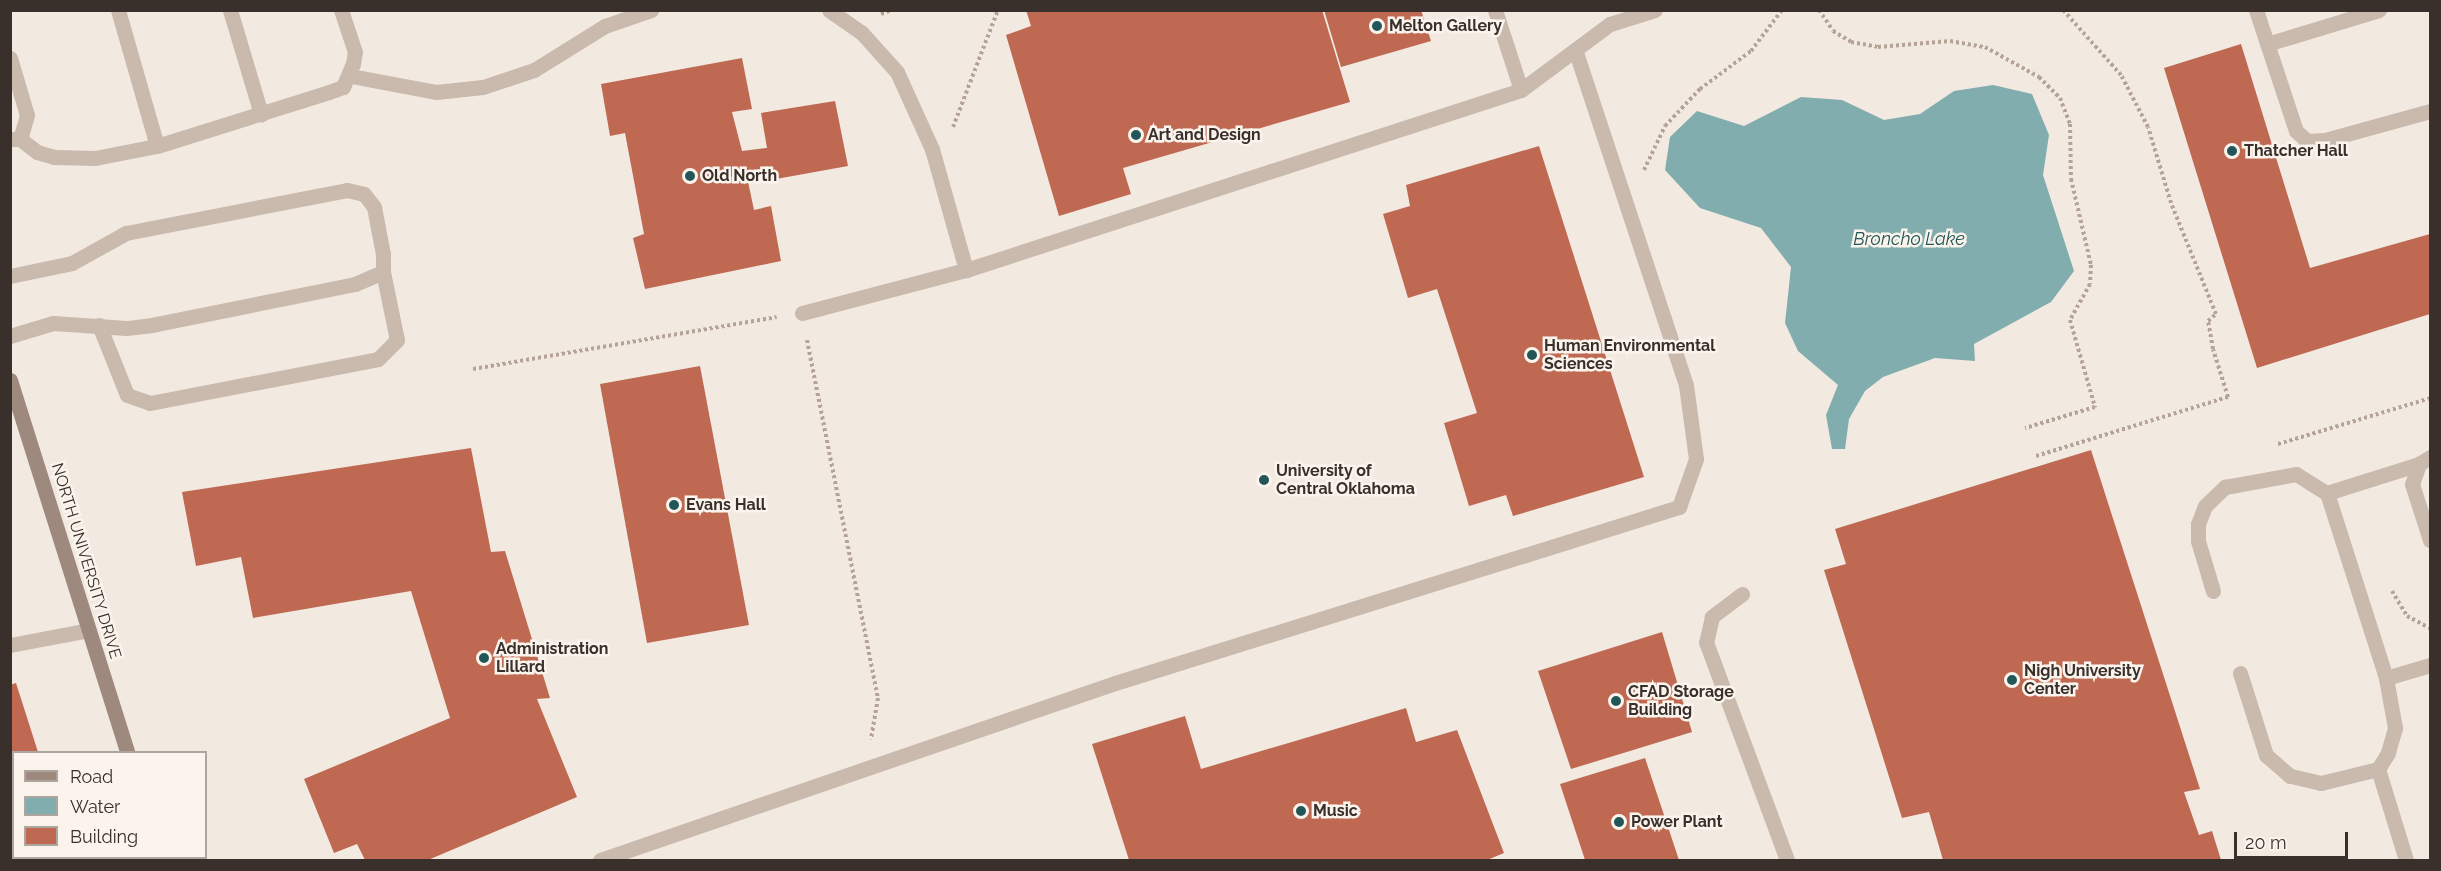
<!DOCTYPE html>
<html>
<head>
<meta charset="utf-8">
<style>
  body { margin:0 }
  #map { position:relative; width:2441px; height:871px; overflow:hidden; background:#f2e9e1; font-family:Raleway,sans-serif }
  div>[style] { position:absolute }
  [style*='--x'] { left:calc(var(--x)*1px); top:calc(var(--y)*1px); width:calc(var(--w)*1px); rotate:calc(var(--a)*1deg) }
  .water>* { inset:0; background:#81adae }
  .building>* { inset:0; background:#bf6952 }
  .path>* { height:4px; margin-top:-2px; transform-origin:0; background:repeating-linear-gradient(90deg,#b6a397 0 3px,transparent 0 6px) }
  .lane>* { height:15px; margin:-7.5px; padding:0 7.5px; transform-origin:7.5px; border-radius:7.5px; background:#cab9ad }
  .secondary>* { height:15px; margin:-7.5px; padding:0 7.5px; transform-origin:7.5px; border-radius:7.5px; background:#9e897e }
  .dots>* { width:16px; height:16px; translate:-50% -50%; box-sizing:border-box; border:3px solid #faf4ed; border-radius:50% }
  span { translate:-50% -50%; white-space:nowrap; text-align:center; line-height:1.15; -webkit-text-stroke:5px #faf4ed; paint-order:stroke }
  .poi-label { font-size:16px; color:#392f2b; font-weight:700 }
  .left { translate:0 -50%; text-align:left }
  .street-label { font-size:16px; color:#392f2b }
  .water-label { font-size:18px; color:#235658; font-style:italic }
  .frame { position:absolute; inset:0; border:12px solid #392f2b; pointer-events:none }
  .legend { position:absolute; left:12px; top:751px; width:195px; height:108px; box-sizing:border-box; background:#faf4ed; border:2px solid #ada59f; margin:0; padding:8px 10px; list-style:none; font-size:18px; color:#392f2b }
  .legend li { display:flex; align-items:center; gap:12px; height:30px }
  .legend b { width:30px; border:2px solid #ada59f }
  .scale { position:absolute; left:2234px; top:832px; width:114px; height:27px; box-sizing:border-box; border:3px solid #392f2b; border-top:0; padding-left:8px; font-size:18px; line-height:21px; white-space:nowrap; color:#392f2b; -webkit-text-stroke:4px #faf4ed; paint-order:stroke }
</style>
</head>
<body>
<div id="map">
  <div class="water">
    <i style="clip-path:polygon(1993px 85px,2032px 94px,2049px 135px,2043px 175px,2074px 271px,2051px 302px,1974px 344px,1975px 361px,1935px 358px,1883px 377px,1865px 391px,1849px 419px,1845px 449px,1832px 449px,1826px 415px,1838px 385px,1798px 351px,1785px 323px,1791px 267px,1761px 228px,1700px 208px,1665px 170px,1670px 137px,1697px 111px,1744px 126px,1801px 97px,1842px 100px,1884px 120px,1920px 114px,1954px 91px)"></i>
  </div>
  <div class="building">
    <i style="clip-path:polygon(1026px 10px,1322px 10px,1350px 102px,1123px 168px,1131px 194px,1059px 216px,1006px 35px,1031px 26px)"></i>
    <i style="clip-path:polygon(1324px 10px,1421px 10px,1431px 41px,1341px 67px)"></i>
    <i style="clip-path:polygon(2241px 44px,2310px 268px,2430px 234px,2430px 314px,2257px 368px,2164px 68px)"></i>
    <i style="clip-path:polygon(742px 58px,752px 109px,732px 112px,742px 151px,767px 148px,761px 113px,835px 101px,848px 166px,776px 179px,772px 167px,746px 172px,754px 210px,771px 206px,781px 261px,645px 289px,633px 238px,644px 234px,625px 133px,610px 136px,601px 84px)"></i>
    <i style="clip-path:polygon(1539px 146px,1644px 477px,1513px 516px,1506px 495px,1469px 506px,1444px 423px,1477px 413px,1437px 289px,1408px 298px,1383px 214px,1410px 206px,1406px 185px)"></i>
    <i style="clip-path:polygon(700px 366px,749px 625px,647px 643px,600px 384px)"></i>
    <i style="clip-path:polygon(471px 448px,491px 552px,505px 551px,550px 698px,537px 699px,577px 797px,428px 860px,365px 860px,357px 844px,334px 853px,304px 779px,450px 718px,411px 591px,253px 618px,241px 557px,196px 566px,182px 492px)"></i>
    <i style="clip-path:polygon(2091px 450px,2200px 789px,2184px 792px,2199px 835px,2212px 831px,2221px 860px,1943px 860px,1929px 812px,1902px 818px,1824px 570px,1846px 564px,1835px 529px)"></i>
    <i style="clip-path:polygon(1662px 632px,1692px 732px,1571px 769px,1538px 671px)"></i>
    <i style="clip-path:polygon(16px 683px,38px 752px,14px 752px,10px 843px,10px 685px)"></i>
    <i style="clip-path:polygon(1406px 708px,1416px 742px,1457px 730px,1504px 853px,1487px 860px,1129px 860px,1092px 744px,1185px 716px,1201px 769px)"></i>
    <i style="clip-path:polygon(1645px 758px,1679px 860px,1585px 860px,1560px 784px)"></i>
  </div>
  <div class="path">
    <i style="--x:1819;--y:10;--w:25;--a:56"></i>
    <i style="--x:1833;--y:31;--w:21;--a:31"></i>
    <i style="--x:1851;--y:42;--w:27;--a:10"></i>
    <i style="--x:1878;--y:47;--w:72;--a:-4.8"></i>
    <i style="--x:1950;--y:41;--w:36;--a:10"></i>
    <i style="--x:1985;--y:47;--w:62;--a:29.1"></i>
    <i style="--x:2039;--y:77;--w:30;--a:45"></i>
    <i style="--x:2060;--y:98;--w:28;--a:69"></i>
    <i style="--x:2070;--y:124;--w:55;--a:89"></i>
    <i style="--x:2071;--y:179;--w:88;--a:76.9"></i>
    <i style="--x:2091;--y:265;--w:19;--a:93"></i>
    <i style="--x:2090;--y:284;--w:41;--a:119.1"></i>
    <i style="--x:2070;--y:320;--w:91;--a:74"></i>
    <i style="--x:2095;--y:407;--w:73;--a:163.3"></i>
    <i style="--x:881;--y:14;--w:12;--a:-20"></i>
    <i style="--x:953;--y:127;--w:125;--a:-69"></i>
    <i style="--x:1644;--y:170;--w:49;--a:-64.5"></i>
    <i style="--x:1665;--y:126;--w:51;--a:-46.6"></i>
    <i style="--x:1700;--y:89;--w:64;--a:-36.7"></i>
    <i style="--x:1751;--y:51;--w:51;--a:-52.9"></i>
    <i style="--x:807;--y:340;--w:365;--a:78.8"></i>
    <i style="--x:878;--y:698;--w:42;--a:99.7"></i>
    <i style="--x:473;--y:369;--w:308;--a:-9.7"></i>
    <i style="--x:2278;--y:444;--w:159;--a:-16.8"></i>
    <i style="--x:2036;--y:456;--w:201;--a:-17.1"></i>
    <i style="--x:2228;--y:397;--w:50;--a:-107.4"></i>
    <i style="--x:2213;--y:349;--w:28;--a:-100"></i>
    <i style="--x:2208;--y:321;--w:11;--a:-41"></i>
    <i style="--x:2216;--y:314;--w:120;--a:-112.1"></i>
    <i style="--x:2171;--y:203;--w:79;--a:-106.8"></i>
    <i style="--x:2148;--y:127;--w:59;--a:-117.4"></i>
    <i style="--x:2121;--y:75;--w:87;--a:-131.7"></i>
    <i style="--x:2392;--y:591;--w:29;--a:59"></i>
    <i style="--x:2407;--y:616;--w:26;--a:28"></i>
  </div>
  <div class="lane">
    <i style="--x:118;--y:10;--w:141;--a:74"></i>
    <i style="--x:230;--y:10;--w:109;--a:73.4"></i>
    <i style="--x:829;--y:10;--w:39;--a:35"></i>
    <i style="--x:861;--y:32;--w:54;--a:48"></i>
    <i style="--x:897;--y:72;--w:85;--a:65.6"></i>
    <i style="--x:932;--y:149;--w:126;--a:74.3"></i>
    <i style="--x:1495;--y:10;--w:84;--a:72"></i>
    <i style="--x:2256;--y:10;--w:127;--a:71.7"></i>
    <i style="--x:2296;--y:131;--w:15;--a:42"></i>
    <i style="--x:2307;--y:141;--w:18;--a:-3"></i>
    <i style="--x:2325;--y:140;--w:109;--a:-15.4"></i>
    <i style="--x:2267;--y:44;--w:117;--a:-16.9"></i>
    <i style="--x:10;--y:58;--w:59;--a:73.4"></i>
    <i style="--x:27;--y:115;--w:25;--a:106"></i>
    <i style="--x:351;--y:76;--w:86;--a:10.7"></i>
    <i style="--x:436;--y:92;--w:47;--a:-6.1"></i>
    <i style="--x:483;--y:87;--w:54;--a:-18.4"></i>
    <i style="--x:534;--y:70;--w:84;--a:-31.8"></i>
    <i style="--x:605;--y:26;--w:49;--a:-19.2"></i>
    <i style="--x:10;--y:139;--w:10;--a:0"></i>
    <i style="--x:20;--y:139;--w:21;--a:37"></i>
    <i style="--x:37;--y:152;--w:18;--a:16"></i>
    <i style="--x:54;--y:157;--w:41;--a:1.4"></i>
    <i style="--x:95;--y:158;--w:63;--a:-11"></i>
    <i style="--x:157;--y:146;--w:180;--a:-17.4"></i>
    <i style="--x:329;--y:92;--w:15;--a:-20"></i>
    <i style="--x:343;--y:87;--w:25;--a:-67"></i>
    <i style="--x:353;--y:64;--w:12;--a:-81"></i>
    <i style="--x:355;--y:52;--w:44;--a:-108.4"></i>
    <i style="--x:10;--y:276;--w:63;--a:-11.8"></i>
    <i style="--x:72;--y:263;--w:62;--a:-29.1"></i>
    <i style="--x:126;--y:233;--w:225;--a:-11"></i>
    <i style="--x:347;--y:190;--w:17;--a:13"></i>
    <i style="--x:364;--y:194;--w:16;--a:52"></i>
    <i style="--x:374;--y:207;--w:48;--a:79.2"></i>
    <i style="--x:383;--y:254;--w:18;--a:90"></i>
    <i style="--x:383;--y:272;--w:30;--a:157"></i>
    <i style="--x:355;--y:284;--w:207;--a:168.6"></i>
    <i style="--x:152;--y:325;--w:26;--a:173"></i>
    <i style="--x:126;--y:328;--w:73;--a:-176.1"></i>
    <i style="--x:53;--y:323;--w:45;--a:163.2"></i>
    <i style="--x:802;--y:313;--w:170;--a:-14.7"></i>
    <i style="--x:966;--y:270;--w:583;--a:-17.97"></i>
    <i style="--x:1521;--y:90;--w:111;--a:-36.6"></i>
    <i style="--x:1610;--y:24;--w:47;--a:-17.3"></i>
    <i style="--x:99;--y:325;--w:75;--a:68.2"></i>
    <i style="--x:127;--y:395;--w:24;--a:19"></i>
    <i style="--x:150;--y:403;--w:232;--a:-10.9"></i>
    <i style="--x:378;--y:359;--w:27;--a:-45"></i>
    <i style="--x:397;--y:340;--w:69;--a:-101.6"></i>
    <i style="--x:2430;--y:457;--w:13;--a:148"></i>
    <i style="--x:2419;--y:464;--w:21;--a:109"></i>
    <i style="--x:2412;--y:484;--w:59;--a:72.2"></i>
    <i style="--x:2327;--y:493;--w:96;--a:-17.5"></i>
    <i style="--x:2213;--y:591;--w:52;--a:-106.7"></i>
    <i style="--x:2198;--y:541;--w:17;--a:-90"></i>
    <i style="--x:2198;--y:524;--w:19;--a:-69"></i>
    <i style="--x:2205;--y:506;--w:28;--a:-44"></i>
    <i style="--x:2225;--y:487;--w:72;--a:-10.4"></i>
    <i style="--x:2296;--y:474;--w:36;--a:32"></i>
    <i style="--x:2327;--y:493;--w:194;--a:72.3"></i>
    <i style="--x:2386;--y:678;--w:51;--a:79.8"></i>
    <i style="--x:2395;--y:728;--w:26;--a:106"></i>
    <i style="--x:2388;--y:753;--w:19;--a:122"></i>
    <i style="--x:2378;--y:769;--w:59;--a:166.2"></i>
    <i style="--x:2321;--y:783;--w:32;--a:-167"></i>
    <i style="--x:2290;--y:776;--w:32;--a:-139"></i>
    <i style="--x:2266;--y:755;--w:86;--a:-107.6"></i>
    <i style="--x:1742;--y:594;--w:38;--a:143"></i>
    <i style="--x:1712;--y:617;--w:26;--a:103"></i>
    <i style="--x:1706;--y:642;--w:233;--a:69.6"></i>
    <i style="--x:10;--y:645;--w:80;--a:-10.8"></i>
    <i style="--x:2386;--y:678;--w:46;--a:-16.5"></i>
    <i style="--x:2378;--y:769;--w:95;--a:72.9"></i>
    <i style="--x:600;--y:860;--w:545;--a:-18.97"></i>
    <i style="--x:1115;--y:683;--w:591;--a:-17.33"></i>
    <i style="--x:1679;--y:507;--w:51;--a:-70.5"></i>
    <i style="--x:1696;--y:459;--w:75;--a:-97.7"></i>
    <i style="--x:1686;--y:385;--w:353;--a:-108.3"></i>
  </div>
  <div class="secondary">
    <i style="--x:10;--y:380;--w:390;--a:72.5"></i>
    <i style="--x:160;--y:858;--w:2;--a:63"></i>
  </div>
  <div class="dots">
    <i style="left:1377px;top:26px;background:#235658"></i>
    <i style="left:1136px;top:135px;background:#235658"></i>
    <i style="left:2232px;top:151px;background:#235658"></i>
    <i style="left:690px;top:176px;background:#235658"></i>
    <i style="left:1532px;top:355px;background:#235658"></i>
    <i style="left:1264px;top:480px;background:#235658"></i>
    <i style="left:674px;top:505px;background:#235658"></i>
    <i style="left:484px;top:658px;background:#235658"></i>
    <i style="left:2012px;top:680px;background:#235658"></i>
    <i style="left:1616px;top:701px;background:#235658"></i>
    <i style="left:1301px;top:811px;background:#235658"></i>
    <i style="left:1619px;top:822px;background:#235658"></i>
  </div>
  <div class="poi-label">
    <span class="left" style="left:1389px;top:26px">Melton Gallery</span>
    <span class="left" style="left:1148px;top:135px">Art and Design</span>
    <span class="left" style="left:2244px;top:151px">Thatcher Hall</span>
    <span class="left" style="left:702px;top:176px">Old North</span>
    <span class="left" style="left:1544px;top:355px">Human Environmental<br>Sciences</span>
    <span class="left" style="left:1276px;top:480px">University of<br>Central Oklahoma</span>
    <span class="left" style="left:686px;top:505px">Evans Hall</span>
    <span class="left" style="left:496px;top:658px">Administration<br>Lillard</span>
    <span class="left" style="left:2024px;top:680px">Nigh University<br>Center</span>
    <span class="left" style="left:1628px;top:701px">CFAD Storage<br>Building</span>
    <span class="left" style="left:1313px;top:811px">Music</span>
    <span class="left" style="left:1631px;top:822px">Power Plant</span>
  </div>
  <div class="street-label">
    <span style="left:86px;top:561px;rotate:73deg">NORTH UNIVERSITY DRIVE</span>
  </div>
  <div class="water-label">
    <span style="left:1909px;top:239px">Broncho Lake</span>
  </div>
  <div class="frame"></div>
  <ul class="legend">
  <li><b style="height:8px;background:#9e897e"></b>Road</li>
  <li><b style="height:16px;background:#81adae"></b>Water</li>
  <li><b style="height:16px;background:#bf6952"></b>Building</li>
  </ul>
  <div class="scale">20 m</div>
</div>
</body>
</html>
